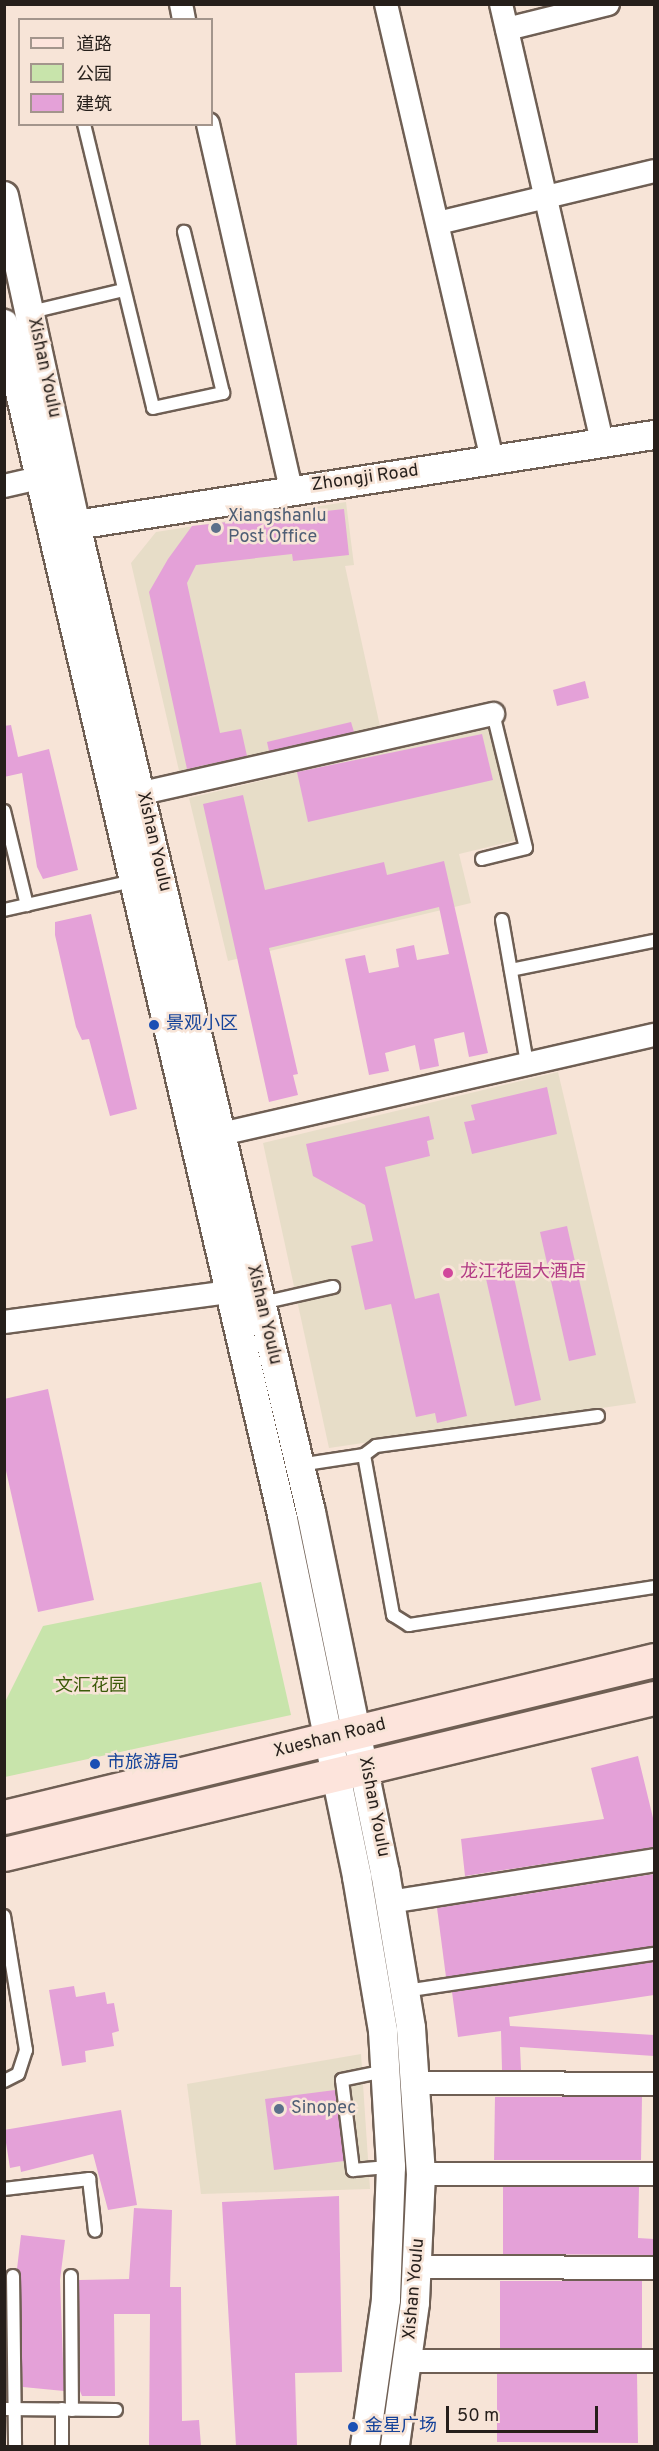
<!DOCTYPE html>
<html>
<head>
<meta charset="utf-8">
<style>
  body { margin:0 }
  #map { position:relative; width:659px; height:2451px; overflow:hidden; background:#f7e4d7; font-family:Overpass,"Noto Sans SC",sans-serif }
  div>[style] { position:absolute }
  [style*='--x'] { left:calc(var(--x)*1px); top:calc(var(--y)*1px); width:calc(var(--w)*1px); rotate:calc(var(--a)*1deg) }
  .commercial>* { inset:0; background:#e7ddc8 }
  .green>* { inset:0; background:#c8e4ab }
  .building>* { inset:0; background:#e4a1d8 }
  .roads { filter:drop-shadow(2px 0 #6f5f54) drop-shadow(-2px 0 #6f5f54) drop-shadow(0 2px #6f5f54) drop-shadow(0 -2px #6f5f54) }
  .service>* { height:12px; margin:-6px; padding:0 6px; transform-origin:6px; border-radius:6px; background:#fff }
  .minor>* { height:22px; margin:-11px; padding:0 11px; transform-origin:11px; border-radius:11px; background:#fff }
  .tertiary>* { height:28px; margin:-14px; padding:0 14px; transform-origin:14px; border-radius:14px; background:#fff }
  .secondary>* { height:33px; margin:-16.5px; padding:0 16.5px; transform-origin:16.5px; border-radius:16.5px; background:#fde4dc }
  .dots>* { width:16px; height:16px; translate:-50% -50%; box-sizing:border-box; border:3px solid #f7e4d7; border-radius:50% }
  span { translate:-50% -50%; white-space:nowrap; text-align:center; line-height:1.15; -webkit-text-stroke:5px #f7e4d7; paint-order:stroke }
  .street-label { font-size:18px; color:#261f1b }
  .service-label { font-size:18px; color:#4e5e75 }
  .left { translate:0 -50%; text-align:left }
  .transit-label { font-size:18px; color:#164399 }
  .hotel-label { font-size:18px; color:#b23c85 }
  .park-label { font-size:18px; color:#3b5a08 }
  .frame { position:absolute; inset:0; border:6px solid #261f1b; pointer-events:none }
  .legend { position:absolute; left:18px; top:18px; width:195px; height:108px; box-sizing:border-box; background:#f7e4d7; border:2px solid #a3958c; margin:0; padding:8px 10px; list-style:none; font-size:18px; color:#261f1b }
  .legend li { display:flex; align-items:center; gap:12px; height:30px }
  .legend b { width:30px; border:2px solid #a3958c }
  .scale { position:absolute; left:446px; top:2406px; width:152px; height:27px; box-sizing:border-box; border:3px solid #261f1b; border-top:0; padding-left:8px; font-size:18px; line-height:21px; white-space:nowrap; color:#261f1b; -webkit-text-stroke:4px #f7e4d7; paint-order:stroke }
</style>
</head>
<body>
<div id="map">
  <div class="commercial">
    <i style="clip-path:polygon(346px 502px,354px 565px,345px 566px,383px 740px,183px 788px,131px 563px,156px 532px)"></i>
    <i style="clip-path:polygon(490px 726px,517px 840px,459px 854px,471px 903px,228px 961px,189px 798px)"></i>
    <i style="clip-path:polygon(558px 1072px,636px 1403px,329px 1448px,263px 1143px)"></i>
    <i style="clip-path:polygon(361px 2054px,370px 2189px,201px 2194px,187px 2084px)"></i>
  </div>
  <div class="green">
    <i style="clip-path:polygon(261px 1582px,291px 1715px,5px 1777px,5px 1702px,43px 1626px)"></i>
  </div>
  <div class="building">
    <i style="clip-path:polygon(344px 509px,349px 555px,293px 561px,292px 554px,196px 565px,187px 583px,220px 733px,241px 729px,247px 756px,187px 769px,149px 592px,168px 559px,192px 526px)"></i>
    <i style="clip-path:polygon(585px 681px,589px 698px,557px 706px,553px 690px)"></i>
    <i style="clip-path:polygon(351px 722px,354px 732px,269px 751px,267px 742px)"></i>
    <i style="clip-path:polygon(11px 725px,18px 757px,49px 749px,78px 870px,43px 879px,37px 867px,22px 773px,4px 777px,4px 726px)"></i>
    <i style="clip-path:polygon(482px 734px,493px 780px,308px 822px,297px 772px)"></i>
    <i style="clip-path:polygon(243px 795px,265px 890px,384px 862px,387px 875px,444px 861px,488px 1053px,469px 1057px,464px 1032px,434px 1039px,439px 1066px,420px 1070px,415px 1045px,385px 1053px,389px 1071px,369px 1075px,345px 959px,365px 955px,369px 973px,399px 967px,396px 949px,414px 945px,417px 960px,449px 954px,439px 907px,269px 948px,298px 1074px,293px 1075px,298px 1095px,269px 1102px,203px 804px)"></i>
    <i style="clip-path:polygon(91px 914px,137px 1109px,110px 1116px,89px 1039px,82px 1040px,76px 1027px,55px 935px,55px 922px)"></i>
    <i style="clip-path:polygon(547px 1087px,557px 1134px,472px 1154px,464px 1122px,475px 1120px,471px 1105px)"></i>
    <i style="clip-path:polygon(429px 1116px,434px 1139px,427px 1141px,430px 1156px,385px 1167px,415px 1299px,439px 1293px,467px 1416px,437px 1423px,435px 1413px,416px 1417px,391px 1304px,365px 1310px,351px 1246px,373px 1241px,365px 1205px,313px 1176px,306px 1144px)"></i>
    <i style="clip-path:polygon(567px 1226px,596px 1355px,569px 1361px,540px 1232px)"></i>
    <i style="clip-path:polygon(511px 1264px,541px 1400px,515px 1406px,484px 1270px)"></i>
    <i style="clip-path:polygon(48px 1389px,94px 1600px,38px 1612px,4px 1462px,4px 1399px)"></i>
    <i style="clip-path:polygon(638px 1756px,654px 1822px,654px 1847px,465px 1876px,461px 1839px,604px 1819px,591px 1768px)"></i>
    <i style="clip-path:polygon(654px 1874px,654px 1946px,446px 1977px,437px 1908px)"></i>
    <i style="clip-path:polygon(654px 1962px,654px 1995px,509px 2017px,510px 2026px,654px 2035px,654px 2056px,520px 2047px,521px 2070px,502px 2070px,501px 2031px,458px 2037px,452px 1992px)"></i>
    <i style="clip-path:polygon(74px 1986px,76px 1997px,105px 1992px,107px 2004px,114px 2003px,119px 2031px,112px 2033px,114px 2046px,85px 2051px,86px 2062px,62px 2066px,49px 1990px)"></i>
    <i style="clip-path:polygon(335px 2090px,344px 2161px,274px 2170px,265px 2099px)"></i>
    <i style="clip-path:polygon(495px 2097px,642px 2097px,641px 2160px,494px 2160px)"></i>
    <i style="clip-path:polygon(121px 2110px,137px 2205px,108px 2210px,93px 2154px,21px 2172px,20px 2166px,10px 2168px,4px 2130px)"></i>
    <i style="clip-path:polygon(503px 2187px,639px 2187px,638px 2238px,654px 2239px,654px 2255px,503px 2254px)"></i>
    <i style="clip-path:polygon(339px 2196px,342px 2372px,295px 2373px,297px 2446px,236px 2446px,222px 2202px)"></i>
    <i style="clip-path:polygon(134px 2208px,172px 2210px,170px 2287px,181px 2287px,182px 2421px,199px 2420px,201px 2446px,149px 2446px,150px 2314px,114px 2314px,115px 2396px,82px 2396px,80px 2391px,79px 2280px,129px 2279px)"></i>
    <i style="clip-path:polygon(21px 2235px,65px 2240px,60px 2280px,64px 2391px,23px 2387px,17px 2269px)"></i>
    <i style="clip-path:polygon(500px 2281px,642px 2281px,642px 2348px,500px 2348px)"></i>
    <i style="clip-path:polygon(497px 2374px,637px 2374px,638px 2443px,497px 2442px)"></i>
  </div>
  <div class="roads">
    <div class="service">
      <i style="--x:84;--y:124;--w:292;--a:76.3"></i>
      <i style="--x:153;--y:408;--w:72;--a:-12.1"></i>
      <i style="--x:223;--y:393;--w:166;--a:-103.6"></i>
      <i style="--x:31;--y:312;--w:95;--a:-13.4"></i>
      <i style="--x:4;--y:811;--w:97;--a:76.3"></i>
      <i style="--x:482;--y:859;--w:45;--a:-14"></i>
      <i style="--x:526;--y:848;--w:138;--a:-103.8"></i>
      <i style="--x:4;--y:910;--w:132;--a:-12.7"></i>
      <i style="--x:502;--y:920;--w:145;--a:80.1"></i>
      <i style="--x:511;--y:970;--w:146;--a:-11.5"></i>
      <i style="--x:262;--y:1303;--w:73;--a:-12.7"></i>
      <i style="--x:364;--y:1455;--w:15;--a:-37"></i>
      <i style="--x:376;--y:1446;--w:224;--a:-7.7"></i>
      <i style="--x:299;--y:1465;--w:66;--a:-8.7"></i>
      <i style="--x:364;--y:1455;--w:163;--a:79.7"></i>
      <i style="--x:393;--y:1615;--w:19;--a:32"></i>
      <i style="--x:409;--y:1625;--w:248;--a:-8.8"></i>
      <i style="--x:4;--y:1916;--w:136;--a:80.7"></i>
      <i style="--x:26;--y:2050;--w:25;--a:108"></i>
      <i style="--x:18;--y:2074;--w:16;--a:153"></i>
      <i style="--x:405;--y:1991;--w:252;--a:-8.5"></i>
      <i style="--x:385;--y:2071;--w:44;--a:168.2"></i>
      <i style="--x:342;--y:2080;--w:91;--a:83"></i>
      <i style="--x:353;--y:2170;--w:38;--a:-5"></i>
      <i style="--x:4;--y:2189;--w:86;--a:-6.7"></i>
      <i style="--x:89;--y:2179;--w:52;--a:83.4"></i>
      <i style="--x:13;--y:2276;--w:170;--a:89.3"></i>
      <i style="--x:71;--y:2276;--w:134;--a:89.6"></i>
      <i style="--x:4;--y:2409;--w:112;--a:0.5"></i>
      <i style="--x:62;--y:2446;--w:37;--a:-90"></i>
    </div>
    <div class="minor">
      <i style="--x:181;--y:4;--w:16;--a:79"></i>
      <i style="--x:386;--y:4;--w:469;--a:76.9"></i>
      <i style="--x:501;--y:4;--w:450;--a:77"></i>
      <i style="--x:507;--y:29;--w:104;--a:-13.9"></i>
      <i style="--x:208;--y:124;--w:375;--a:77.2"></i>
      <i style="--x:438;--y:223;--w:222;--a:-13.5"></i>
      <i style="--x:4;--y:486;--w:37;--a:-13"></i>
      <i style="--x:142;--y:793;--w:360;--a:-12.7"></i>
      <i style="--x:221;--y:1134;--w:444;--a:-12.9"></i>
      <i style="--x:4;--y:1322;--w:226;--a:-7.6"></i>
      <i style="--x:390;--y:1902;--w:267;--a:-9"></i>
      <i style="--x:417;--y:2083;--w:237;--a:0.2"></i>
      <i style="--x:421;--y:2174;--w:233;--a:0"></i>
      <i style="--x:418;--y:2267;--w:236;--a:0.2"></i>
      <i style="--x:408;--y:2361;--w:246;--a:0"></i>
    </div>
    <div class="tertiary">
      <i style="--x:4;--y:196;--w:337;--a:77.7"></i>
      <i style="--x:76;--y:525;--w:1015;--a:76.61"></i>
      <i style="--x:311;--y:1512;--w:368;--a:78.4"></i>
      <i style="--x:385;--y:1872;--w:158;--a:80.5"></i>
      <i style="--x:411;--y:2028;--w:146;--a:86.1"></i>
      <i style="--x:421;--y:2174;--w:129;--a:92.7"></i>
      <i style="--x:415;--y:2303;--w:144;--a:98"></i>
      <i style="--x:4;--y:324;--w:1227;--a:76.86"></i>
      <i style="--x:283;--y:1519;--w:366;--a:78.3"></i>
      <i style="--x:357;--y:1877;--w:156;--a:80.4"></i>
      <i style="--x:383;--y:2031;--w:136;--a:86.6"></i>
      <i style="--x:391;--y:2167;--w:133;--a:92.2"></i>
      <i style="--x:386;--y:2300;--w:148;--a:98.2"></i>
      <i style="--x:76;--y:525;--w:585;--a:-8.85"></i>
    </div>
    <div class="secondary">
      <i style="--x:4;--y:1817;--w:669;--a:-13.58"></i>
      <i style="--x:4;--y:1854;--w:668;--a:-13.5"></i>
    </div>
  </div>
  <div class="dots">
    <i style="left:216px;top:528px;background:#5c6f8a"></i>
    <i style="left:154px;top:1025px;background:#1a4fb4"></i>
    <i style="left:448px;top:1273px;background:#d1479c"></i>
    <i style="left:95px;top:1764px;background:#1a4fb4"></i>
    <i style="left:279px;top:2109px;background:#5c6f8a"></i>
    <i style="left:353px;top:2427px;background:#1a4fb4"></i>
  </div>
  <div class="street-label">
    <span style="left:43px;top:368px;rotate:78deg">Xishan Youlu</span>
    <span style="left:365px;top:479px;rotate:-8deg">Zhongji Road</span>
    <span style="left:153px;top:842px;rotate:77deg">Xishan Youlu</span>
    <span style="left:263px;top:1315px;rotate:77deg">Xishan Youlu</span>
    <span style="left:330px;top:1739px;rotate:-14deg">Xueshan Road</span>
    <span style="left:373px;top:1807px;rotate:79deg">Xishan Youlu</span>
    <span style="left:415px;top:2289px;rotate:-85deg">Xishan Youlu</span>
  </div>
  <div class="service-label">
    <span class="left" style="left:228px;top:528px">Xiangshanlu<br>Post Office</span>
    <span class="left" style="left:291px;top:2109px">Sinopec</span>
  </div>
  <div class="transit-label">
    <span class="left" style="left:166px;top:1025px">景观小区</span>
    <span class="left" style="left:107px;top:1764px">市旅游局</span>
    <span class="left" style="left:365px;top:2427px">金星广场</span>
  </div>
  <div class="hotel-label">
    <span class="left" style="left:460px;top:1273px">龙江花园大酒店</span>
  </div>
  <div class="park-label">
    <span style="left:91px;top:1687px">文汇花园</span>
  </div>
  <div class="frame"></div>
  <ul class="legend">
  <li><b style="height:8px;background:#fde4dc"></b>道路</li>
  <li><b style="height:16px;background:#c8e4ab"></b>公园</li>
  <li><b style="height:16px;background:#e4a1d8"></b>建筑</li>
  </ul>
  <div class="scale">50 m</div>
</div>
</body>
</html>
